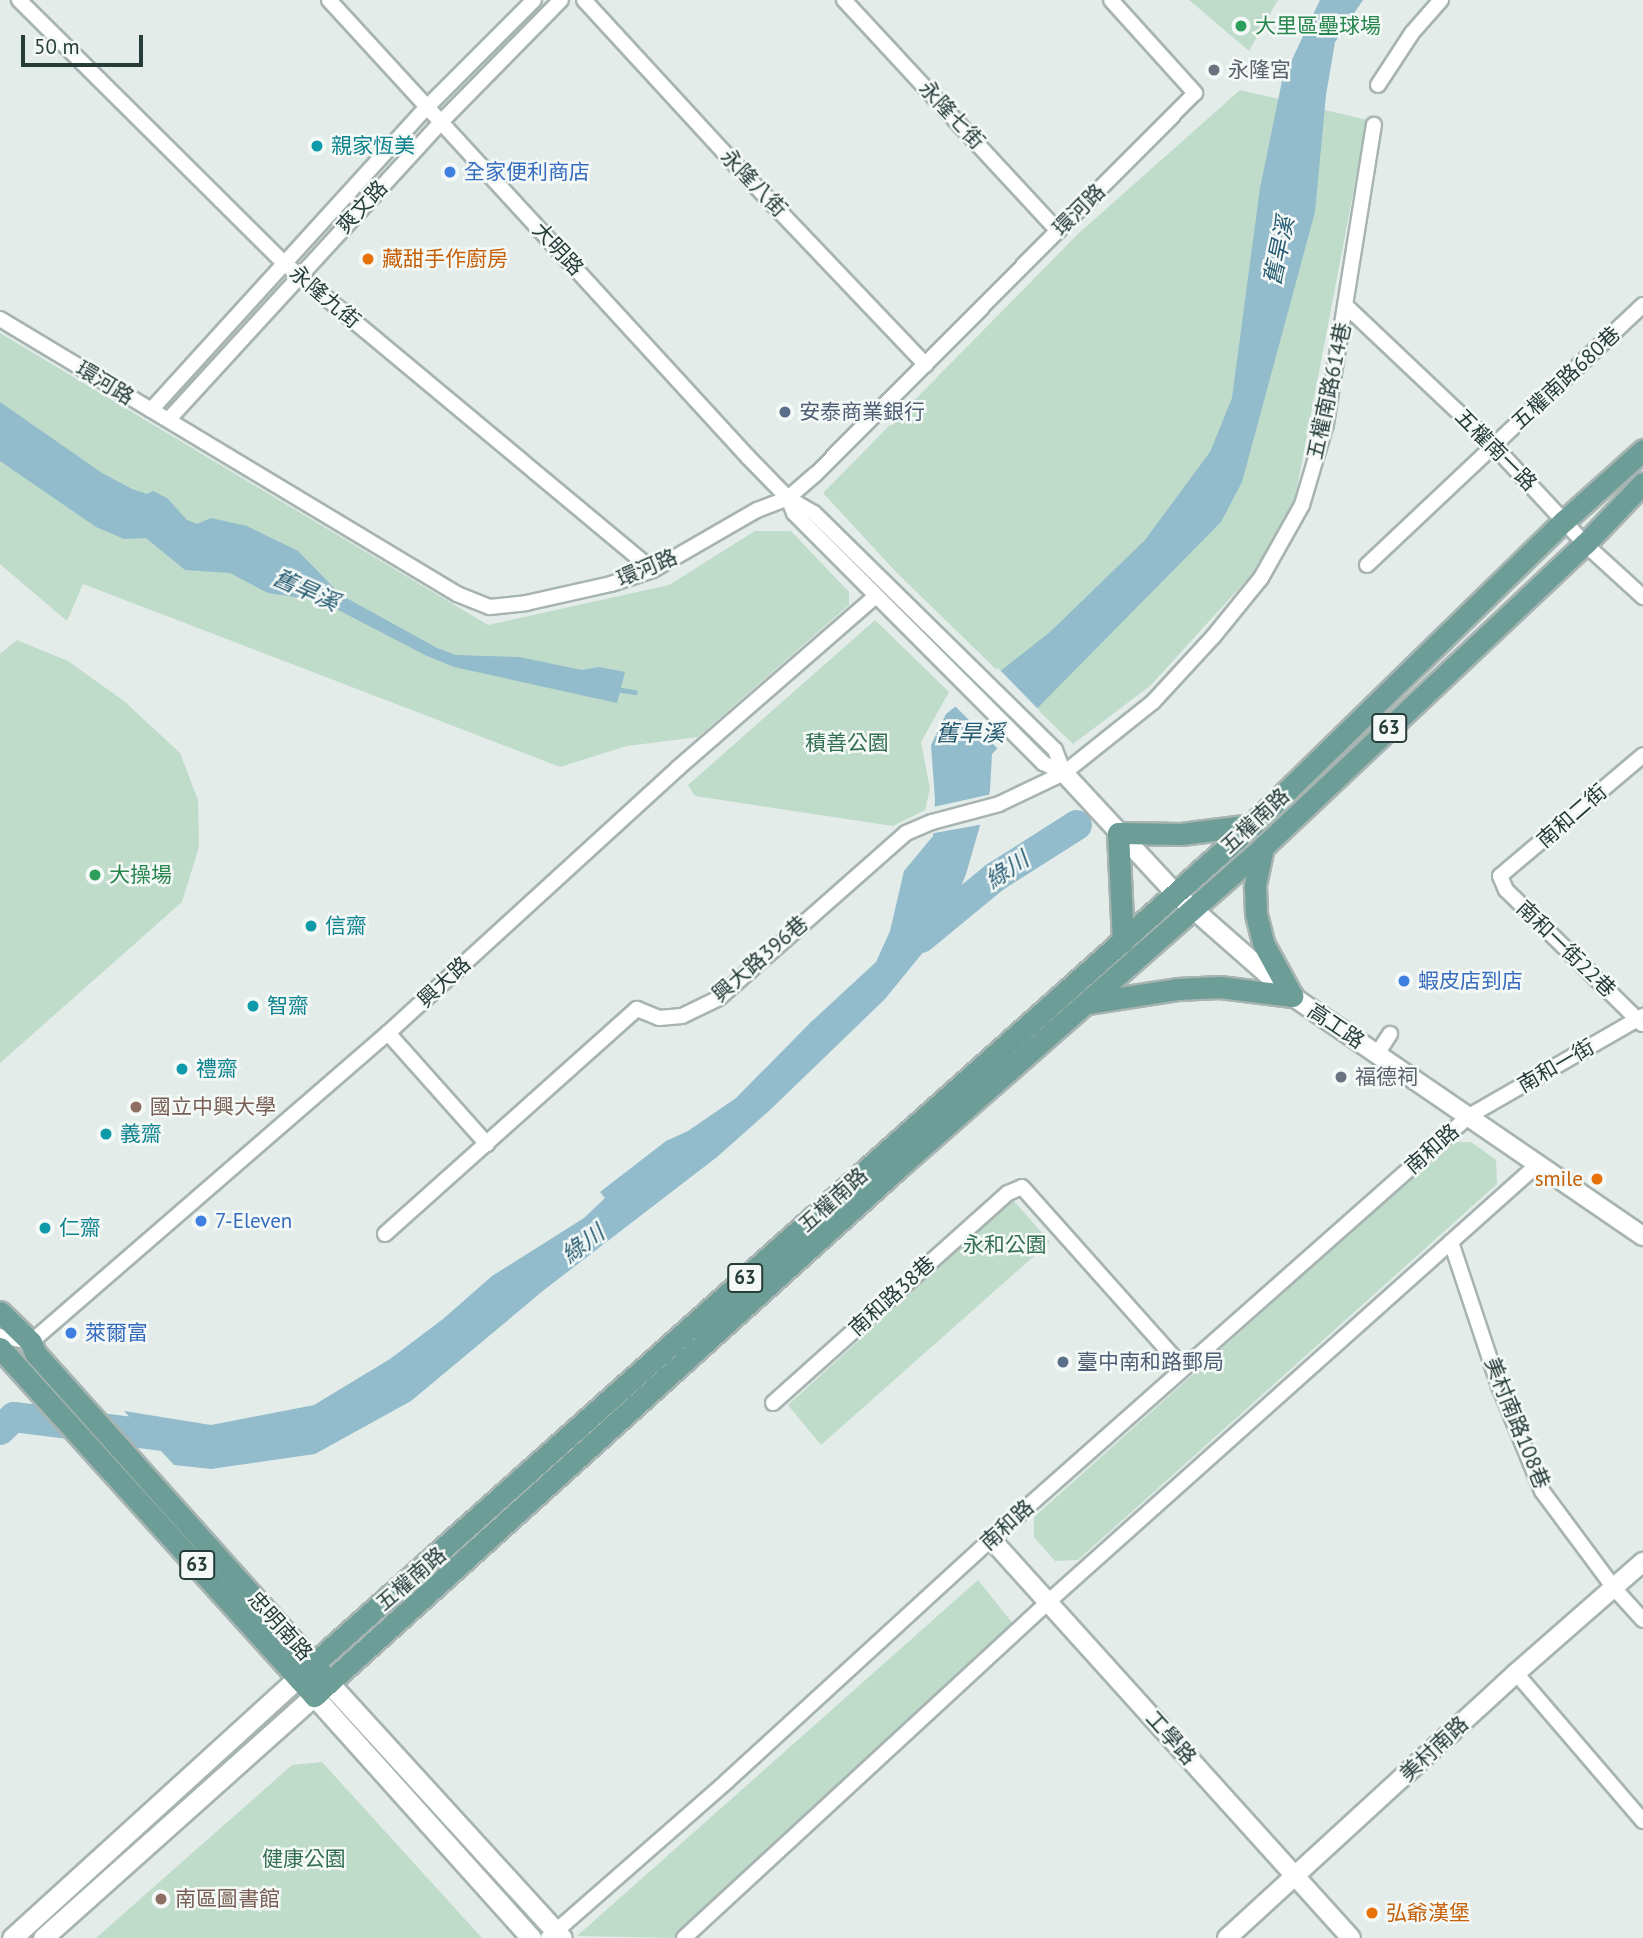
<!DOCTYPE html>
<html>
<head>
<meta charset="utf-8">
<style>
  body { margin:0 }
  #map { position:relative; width:1643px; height:1938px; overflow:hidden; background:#e4ece9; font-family:"PT Sans","Noto Sans TC",sans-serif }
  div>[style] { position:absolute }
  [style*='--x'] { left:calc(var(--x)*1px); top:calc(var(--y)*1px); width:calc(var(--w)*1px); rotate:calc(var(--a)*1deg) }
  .green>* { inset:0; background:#bfdbca }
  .water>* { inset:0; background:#92bbcb }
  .pier>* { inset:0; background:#e4ece9 }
  .stream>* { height:5px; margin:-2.5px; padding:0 2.5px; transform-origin:2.5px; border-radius:2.5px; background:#92bbcb }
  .river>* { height:30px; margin:-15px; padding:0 15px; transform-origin:15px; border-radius:15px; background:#92bbcb }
  .roads { filter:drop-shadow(2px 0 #a7b4b1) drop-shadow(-2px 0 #a7b4b1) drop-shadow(0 2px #a7b4b1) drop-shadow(0 -2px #a7b4b1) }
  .minor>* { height:14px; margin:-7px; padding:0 7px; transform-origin:7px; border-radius:7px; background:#fff }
  .tertiary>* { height:18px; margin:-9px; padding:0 9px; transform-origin:9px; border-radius:9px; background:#fff }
  .secondary>* { height:19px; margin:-9.5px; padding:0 9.5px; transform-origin:9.5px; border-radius:9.5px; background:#fff }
  .primary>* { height:21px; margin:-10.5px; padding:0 10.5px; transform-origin:10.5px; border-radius:10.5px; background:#6d9d97 }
  .dots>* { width:19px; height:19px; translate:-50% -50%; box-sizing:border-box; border:4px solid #f4f9f7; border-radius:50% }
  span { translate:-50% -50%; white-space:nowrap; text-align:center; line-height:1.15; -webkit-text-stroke:5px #f4f9f7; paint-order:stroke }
  .shield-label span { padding:2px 5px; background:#f4f9f7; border:2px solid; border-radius:5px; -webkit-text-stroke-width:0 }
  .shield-label { font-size:19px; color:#253c39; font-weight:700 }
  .leisure-label { font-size:21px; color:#27864d }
  .left { translate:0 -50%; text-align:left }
  .worship-label { font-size:21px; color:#5b616d }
  .street-label { font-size:21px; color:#253c39 }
  .culture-label { font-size:21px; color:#0d838f }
  .shop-label { font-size:21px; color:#366cbe }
  .food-label { font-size:21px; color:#c56008 }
  .right { translate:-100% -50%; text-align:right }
  .service-label { font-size:21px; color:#4e5e75 }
  .park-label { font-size:21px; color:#336f52 }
  .education-label { font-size:21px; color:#785e54 }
  .water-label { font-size:23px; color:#255b72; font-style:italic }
  .scale { position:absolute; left:21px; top:35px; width:122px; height:32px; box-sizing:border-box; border:4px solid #253c39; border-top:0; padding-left:9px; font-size:21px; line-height:24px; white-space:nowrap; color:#253c39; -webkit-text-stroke:5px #f4f9f7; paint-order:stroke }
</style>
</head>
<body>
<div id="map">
  <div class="green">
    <i style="clip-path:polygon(1189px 0,1278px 0,1249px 51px)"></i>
    <i style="clip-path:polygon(1240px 90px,1367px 120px,1295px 498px,1265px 560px,1150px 686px,1073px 744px,897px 573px,823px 493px,1079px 233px)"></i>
    <i style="clip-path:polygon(0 333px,488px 625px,669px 585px,755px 531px,791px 531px,849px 592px,849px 605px,698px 737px,627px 746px,560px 767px,83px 584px,67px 621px,0 564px)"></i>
    <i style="clip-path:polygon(875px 620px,949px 692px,921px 742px,930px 789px,925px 810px,893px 826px,695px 796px,688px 785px)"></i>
    <i style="clip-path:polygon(17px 640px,68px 661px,124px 701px,180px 753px,198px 800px,199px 847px,182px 902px,0 1063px,0 654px)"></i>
    <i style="clip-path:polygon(1452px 1142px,1471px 1142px,1496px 1160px,1497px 1184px,1078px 1560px,1055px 1561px,1034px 1537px,1034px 1517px)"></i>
    <i style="clip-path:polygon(1013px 1200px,1050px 1242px,821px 1445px,788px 1405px)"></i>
    <i style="clip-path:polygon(978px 1580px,1022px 1635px,679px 1938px,577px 1936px)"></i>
    <i style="clip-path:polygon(322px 1762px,482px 1938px,96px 1938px,292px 1765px)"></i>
  </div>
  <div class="water">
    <i style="clip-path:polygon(1320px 0,1363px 0,1335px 42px,1326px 95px,1315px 212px,1242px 482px,1221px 522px,992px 754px,990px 791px,966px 874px,946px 924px,885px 999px,770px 1110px,717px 1157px,544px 1290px,411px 1401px,315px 1454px,211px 1469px,174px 1465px,124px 1411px,211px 1425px,314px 1405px,390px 1359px,443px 1319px,492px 1276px,584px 1218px,605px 1198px,600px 1192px,666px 1141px,688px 1131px,736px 1098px,810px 1023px,876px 962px,890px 931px,904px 871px,933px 836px,935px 799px,931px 745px,946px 714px,1050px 632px,1145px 540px,1210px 452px,1232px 398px,1260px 188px,1282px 81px)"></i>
    <i style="clip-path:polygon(0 402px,102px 473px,132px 489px,147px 494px,153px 491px,167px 498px,187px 520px,197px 524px,211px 518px,247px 526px,298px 551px,341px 595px,437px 648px,456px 655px,519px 657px,582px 670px,599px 667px,625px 672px,617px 703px,454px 667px,425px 655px,321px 601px,268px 593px,230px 573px,185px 570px,146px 538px,124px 539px,96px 527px,0 461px)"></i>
  </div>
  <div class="pier">
    <i style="clip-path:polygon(998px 668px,1040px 711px,1000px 751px,955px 706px)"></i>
    <i style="clip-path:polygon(992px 794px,984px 824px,929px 834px,933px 807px)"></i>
  </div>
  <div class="stream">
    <i style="--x:615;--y:689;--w:20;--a:9"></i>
  </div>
  <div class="river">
    <i style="--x:921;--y:938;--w:96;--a:-39.5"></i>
    <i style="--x:995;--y:877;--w:97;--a:-32.4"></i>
    <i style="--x:0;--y:1430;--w:19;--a:-43"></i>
    <i style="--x:14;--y:1417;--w:173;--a:7.3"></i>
  </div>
  <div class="roads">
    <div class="minor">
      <i style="--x:19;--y:0;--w:372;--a:44.8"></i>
      <i style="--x:283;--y:262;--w:481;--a:39.8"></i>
      <i style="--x:329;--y:0;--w:620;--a:47.48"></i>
      <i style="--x:748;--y:457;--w:57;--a:45.7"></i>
      <i style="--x:788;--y:498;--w:30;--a:30"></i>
      <i style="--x:814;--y:513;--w:338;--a:44.5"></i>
      <i style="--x:1055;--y:750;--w:25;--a:69"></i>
      <i style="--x:584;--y:0;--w:238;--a:47.4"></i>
      <i style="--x:745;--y:175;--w:262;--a:46.4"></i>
      <i style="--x:844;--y:0;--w:315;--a:47.2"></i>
      <i style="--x:1378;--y:85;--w:62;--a:-56.8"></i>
      <i style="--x:1412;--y:33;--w:44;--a:-48.7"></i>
      <i style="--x:1346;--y:306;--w:204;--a:43.4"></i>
      <i style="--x:1494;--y:446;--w:134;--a:47.1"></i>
      <i style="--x:1585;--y:544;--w:79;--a:42.4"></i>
      <i style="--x:0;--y:319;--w:533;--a:31.04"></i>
      <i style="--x:457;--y:594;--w:35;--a:22"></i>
      <i style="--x:490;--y:607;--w:36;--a:-6"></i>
      <i style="--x:526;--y:603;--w:87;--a:-12.6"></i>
      <i style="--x:611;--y:584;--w:44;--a:-18.4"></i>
      <i style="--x:653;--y:570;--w:120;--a:-30"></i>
      <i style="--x:757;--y:510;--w:33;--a:-21"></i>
      <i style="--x:788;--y:498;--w:37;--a:-41"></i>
      <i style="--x:816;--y:474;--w:537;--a:-45.15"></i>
      <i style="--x:1195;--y:93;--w:125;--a:-132.1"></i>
      <i style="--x:151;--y:410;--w:410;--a:-47.7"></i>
      <i style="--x:427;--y:107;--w:151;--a:-45"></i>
      <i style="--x:169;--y:419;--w:403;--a:-47.5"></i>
      <i style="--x:441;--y:122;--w:171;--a:-45.5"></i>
      <i style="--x:788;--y:498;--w:16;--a:68"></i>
      <i style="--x:794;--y:513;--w:353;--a:45.1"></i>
      <i style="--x:1043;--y:763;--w:23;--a:25"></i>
      <i style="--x:1367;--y:565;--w:379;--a:-43.3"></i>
      <i style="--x:1642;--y:1024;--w:191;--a:-135.4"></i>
      <i style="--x:1506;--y:890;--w:15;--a:-113"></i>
      <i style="--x:1500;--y:876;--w:187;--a:-40.2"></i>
      <i style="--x:388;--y:1033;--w:149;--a:48.3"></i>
      <i style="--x:1377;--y:1054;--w:24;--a:-57"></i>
      <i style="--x:385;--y:1234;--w:338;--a:-41.8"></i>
      <i style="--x:637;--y:1009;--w:24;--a:22"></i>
      <i style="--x:659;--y:1018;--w:23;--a:-5"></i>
      <i style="--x:682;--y:1016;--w:41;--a:-25.9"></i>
      <i style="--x:719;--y:998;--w:249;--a:-41.4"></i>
      <i style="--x:906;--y:833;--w:28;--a:-23"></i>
      <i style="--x:932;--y:822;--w:69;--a:-15"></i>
      <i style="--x:999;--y:804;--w:72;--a:-25.5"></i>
      <i style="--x:1064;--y:773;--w:114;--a:-38.6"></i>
      <i style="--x:1153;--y:702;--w:88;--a:-47.3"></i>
      <i style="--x:1213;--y:637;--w:76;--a:-50.9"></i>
      <i style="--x:1261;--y:578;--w:84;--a:-60.7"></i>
      <i style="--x:1302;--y:505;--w:84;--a:-73.5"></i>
      <i style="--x:1326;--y:424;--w:303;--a:-80.9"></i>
      <i style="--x:1451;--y:1242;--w:152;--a:71.6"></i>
      <i style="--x:1499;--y:1386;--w:113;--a:67.7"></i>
      <i style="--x:1542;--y:1491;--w:121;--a:53.4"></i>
      <i style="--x:1614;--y:1588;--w:43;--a:47.8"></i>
      <i style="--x:0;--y:1336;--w:32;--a:11"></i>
      <i style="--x:31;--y:1342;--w:472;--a:-40.9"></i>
      <i style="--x:388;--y:1033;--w:393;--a:-42.4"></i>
      <i style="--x:678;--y:768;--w:262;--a:-41"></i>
      <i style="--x:773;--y:1403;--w:315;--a:-41.8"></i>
      <i style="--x:1008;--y:1193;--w:15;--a:-23"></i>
      <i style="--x:1022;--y:1187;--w:242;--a:48.3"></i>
      <i style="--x:1516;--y:1673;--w:195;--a:49.4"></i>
      <i style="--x:548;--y:1938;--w:237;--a:-41.2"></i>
      <i style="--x:726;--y:1782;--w:360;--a:-42.5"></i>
      <i style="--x:991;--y:1539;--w:638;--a:-41.51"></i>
      <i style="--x:1469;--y:1116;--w:201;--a:-29.9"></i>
      <i style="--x:684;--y:1938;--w:495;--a:-42.7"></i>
      <i style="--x:1048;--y:1602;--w:657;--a:-41.79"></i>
    </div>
    <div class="tertiary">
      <i style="--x:1064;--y:773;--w:165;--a:47.2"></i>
      <i style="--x:1176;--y:894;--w:154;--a:41.3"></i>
      <i style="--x:1292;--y:996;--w:425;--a:34.4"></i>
      <i style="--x:991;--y:1539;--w:537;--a:47.94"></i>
      <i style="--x:1227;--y:1938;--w:392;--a:-42.5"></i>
      <i style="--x:1516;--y:1673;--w:169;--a:-41.2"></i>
    </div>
    <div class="secondary">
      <i style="--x:329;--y:1683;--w:345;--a:47.6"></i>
      <i style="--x:12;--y:1938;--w:387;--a:-42.3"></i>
      <i style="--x:43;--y:1938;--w:363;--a:-41.8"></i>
      <i style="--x:314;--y:1696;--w:325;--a:48.1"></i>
    </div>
    <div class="primary">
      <i style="--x:1263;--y:847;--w:40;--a:102"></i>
      <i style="--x:1255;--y:886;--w:28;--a:88"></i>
      <i style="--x:1256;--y:914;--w:30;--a:76"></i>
      <i style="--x:1263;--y:943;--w:60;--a:61.3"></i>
      <i style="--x:1123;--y:942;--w:109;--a:-92.6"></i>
      <i style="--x:1118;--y:833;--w:63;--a:0.9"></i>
      <i style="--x:1181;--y:834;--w:72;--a:-7.2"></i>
      <i style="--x:1087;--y:1003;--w:91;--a:-8.8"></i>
      <i style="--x:1177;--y:989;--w:43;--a:-2.7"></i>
      <i style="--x:1220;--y:987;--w:73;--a:7.1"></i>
      <i style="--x:0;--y:1312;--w:43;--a:44.1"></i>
      <i style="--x:31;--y:1342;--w:12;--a:70"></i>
      <i style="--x:35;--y:1353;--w:429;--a:48.2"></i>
      <i style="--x:0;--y:1348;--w:469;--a:47.9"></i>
      <i style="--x:314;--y:1696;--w:790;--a:-42.13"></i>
      <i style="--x:900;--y:1166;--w:483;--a:-41.3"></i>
      <i style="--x:1263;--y:847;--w:442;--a:-43.3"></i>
      <i style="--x:1585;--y:544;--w:84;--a:-46.4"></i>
      <i style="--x:298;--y:1678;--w:1280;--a:-41.8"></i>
      <i style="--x:1252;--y:825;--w:436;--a:-44.3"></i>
      <i style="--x:1564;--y:521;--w:106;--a:-41.9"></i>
    </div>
  </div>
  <div class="dots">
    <i style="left:1241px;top:26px;background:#2e9e5b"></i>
    <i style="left:1214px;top:70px;background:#6b7280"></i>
    <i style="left:317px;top:146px;background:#0f9aa8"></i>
    <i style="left:450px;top:172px;background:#3f7fe0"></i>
    <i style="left:368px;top:259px;background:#e8710a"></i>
    <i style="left:785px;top:412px;background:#5c6f8a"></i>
    <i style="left:95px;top:875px;background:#2e9e5b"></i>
    <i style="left:311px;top:926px;background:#0f9aa8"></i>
    <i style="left:1404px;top:981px;background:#3f7fe0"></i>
    <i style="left:253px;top:1006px;background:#0f9aa8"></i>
    <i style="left:182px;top:1069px;background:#0f9aa8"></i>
    <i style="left:1341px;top:1077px;background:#6b7280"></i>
    <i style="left:136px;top:1107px;background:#8d6e63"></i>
    <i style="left:106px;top:1134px;background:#0f9aa8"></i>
    <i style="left:1597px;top:1179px;background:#e8710a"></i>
    <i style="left:201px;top:1221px;background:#3f7fe0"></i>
    <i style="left:45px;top:1228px;background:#0f9aa8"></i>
    <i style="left:71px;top:1333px;background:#3f7fe0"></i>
    <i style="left:1063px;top:1362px;background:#5c6f8a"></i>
    <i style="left:161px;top:1899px;background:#8d6e63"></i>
    <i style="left:1372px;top:1913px;background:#e8710a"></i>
  </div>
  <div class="shield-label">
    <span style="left:1389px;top:728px">63</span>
    <span style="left:745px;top:1278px">63</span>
    <span style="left:197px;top:1565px">63</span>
  </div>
  <div class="leisure-label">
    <span class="left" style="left:1255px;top:26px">大里區壘球場</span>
    <span class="left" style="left:109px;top:875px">大操場</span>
  </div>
  <div class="worship-label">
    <span class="left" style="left:1228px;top:70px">永隆宮</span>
    <span class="left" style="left:1355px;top:1077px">福德祠</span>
  </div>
  <div class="street-label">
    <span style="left:952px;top:115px;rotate:47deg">永隆七街</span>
    <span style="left:754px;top:183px;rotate:46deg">永隆八街</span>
    <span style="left:362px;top:207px;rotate:-47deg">爽文路</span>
    <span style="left:1079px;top:210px;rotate:-45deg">環河路</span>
    <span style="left:558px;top:249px;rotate:47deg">大明路</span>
    <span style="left:325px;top:297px;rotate:40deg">永隆九街</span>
    <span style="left:1566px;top:378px;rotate:-43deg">五權南路680巷</span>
    <span style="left:105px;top:383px;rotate:31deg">環河路</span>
    <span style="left:1329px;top:391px;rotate:-78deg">五權南路614巷</span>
    <span style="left:1496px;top:450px;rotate:45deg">五權南一路</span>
    <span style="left:647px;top:568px;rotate:-23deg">環河路</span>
    <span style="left:1572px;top:816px;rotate:-41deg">南和二街</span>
    <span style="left:1255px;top:821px;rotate:-43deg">五權南路</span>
    <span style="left:1566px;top:949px;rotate:44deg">南和一街22巷</span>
    <span style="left:760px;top:959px;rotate:-41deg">興大路396巷</span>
    <span style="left:444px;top:982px;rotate:-43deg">興大路</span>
    <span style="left:1336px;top:1026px;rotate:34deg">高工路</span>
    <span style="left:1556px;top:1066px;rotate:-30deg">南和一街</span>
    <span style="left:1432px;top:1149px;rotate:-41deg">南和路</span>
    <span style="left:833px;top:1200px;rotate:-42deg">五權南路</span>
    <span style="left:892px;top:1296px;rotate:-42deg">南和路38巷</span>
    <span style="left:1517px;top:1423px;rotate:68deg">美村南路108巷</span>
    <span style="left:1007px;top:1525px;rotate:-42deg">南和路</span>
    <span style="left:411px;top:1579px;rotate:-41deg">五權南路</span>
    <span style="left:280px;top:1626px;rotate:48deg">忠明南路</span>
    <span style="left:1171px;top:1738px;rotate:48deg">工學路</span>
    <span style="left:1434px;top:1749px;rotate:-43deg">美村南路</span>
  </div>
  <div class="culture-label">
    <span class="left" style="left:331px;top:146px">親家恆美</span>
    <span class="left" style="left:325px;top:926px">信齋</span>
    <span class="left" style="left:267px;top:1006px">智齋</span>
    <span class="left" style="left:196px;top:1069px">禮齋</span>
    <span class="left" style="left:120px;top:1134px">義齋</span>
    <span class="left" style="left:59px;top:1228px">仁齋</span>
  </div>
  <div class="shop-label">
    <span class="left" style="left:464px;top:172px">全家便利商店</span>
    <span class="left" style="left:1418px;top:981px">蝦皮店到店</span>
    <span class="left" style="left:215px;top:1221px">7-Eleven</span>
    <span class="left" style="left:85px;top:1333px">萊爾富</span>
  </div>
  <div class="food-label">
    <span class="left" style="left:382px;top:259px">藏甜手作廚房</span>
    <span class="right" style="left:1583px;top:1179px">smile</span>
    <span class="left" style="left:1386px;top:1913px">弘爺漢堡</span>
  </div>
  <div class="service-label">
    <span class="left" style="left:799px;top:412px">安泰商業銀行</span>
    <span class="left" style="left:1077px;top:1362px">臺中南和路郵局</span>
  </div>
  <div class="park-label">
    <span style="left:847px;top:743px">積善公園</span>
    <span style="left:1005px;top:1245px">永和公園</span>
    <span style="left:304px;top:1859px">健康公園</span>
  </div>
  <div class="education-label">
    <span class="left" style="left:150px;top:1107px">國立中興大學</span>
    <span class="left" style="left:175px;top:1899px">南區圖書館</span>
  </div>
  <div class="water-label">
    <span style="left:1279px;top:251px;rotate:-78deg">舊旱溪</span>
    <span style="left:306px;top:590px;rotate:24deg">舊旱溪</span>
    <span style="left:970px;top:733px">舊旱溪</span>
    <span style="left:1007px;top:870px;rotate:-34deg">綠川</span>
    <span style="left:583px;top:1244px;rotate:-37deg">綠川</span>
  </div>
  <div class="scale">50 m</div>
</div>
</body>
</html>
